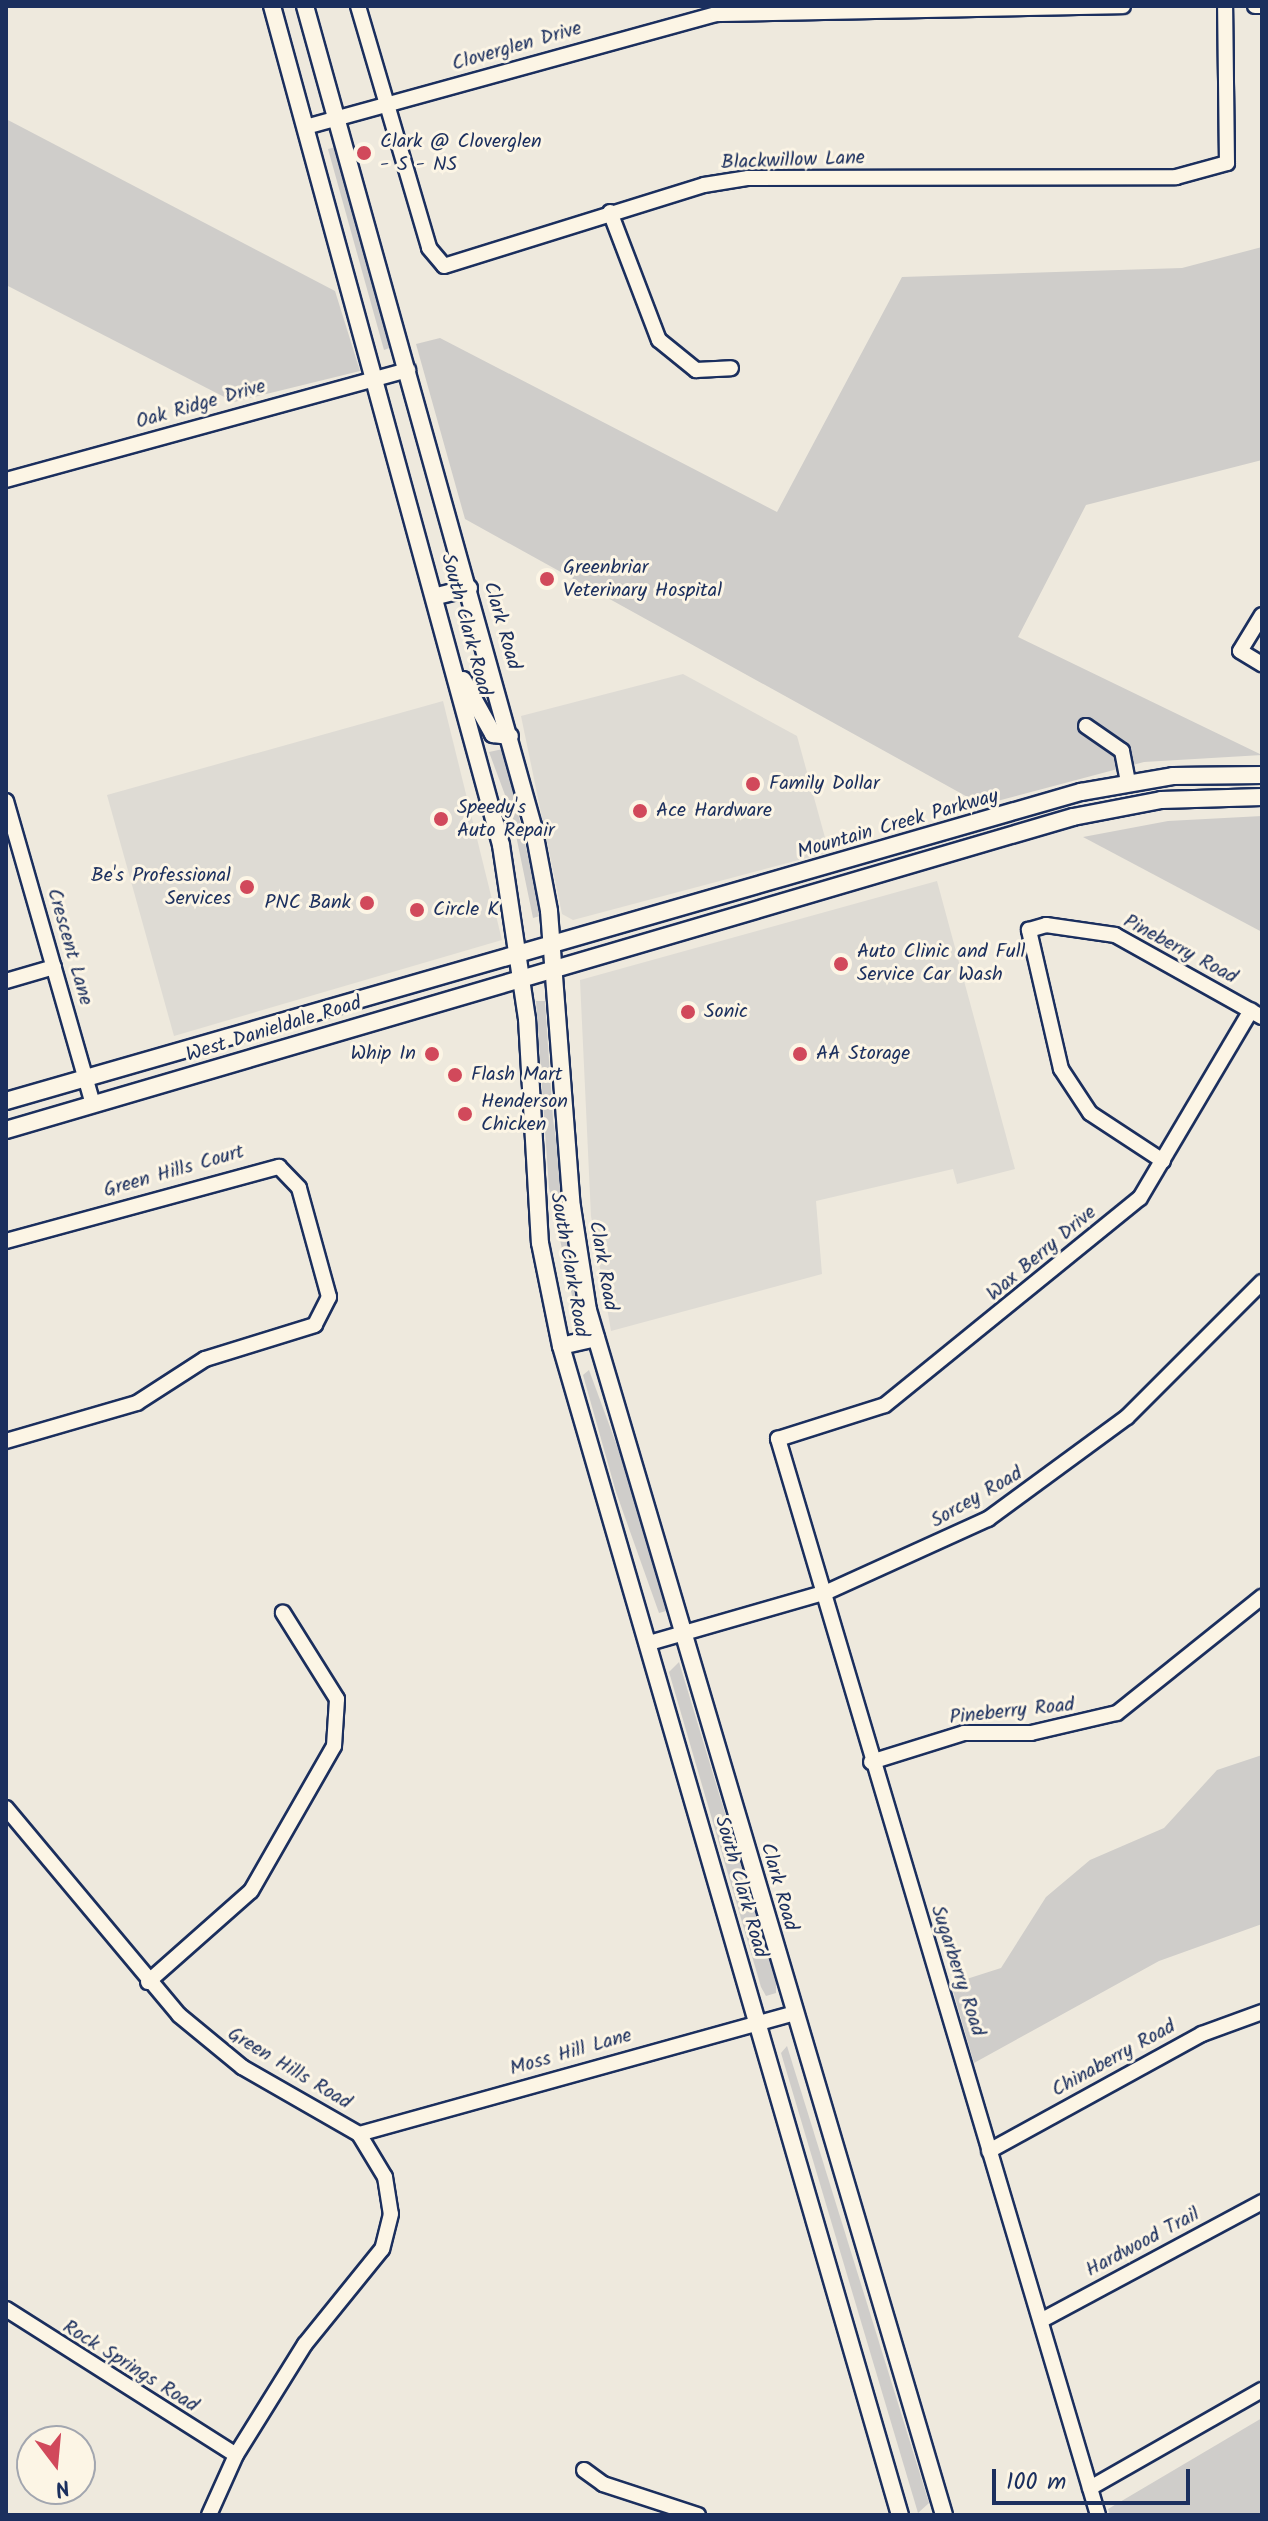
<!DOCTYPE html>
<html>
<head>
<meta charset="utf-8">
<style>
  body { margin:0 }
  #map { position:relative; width:1268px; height:2521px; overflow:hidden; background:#eee9dd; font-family:Kalam,sans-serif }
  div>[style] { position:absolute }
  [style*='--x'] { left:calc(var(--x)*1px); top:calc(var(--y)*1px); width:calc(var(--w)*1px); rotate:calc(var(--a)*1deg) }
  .built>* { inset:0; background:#dedbd4 }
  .green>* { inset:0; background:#cfcdca }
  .roads { filter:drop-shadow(2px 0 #1b2f5e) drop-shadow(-2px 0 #1b2f5e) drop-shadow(0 2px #1b2f5e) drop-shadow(0 -2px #1b2f5e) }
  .minor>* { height:14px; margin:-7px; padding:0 7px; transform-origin:7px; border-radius:7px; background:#fcf5e5 }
  .major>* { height:16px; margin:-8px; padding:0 8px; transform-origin:8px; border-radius:8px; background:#fcf5e5 }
  .dots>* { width:22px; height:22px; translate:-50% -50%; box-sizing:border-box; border:4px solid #fcf5e5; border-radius:50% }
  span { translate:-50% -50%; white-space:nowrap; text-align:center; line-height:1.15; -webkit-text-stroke:6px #fcf5e5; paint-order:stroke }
  .street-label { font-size:20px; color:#1b2f5e }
  .poi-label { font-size:20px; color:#1b2f5e }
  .left { translate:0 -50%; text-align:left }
  .right { translate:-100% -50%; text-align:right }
  .frame { position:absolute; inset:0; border:8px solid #1b2f5e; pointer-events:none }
  .north { position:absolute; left:16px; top:2425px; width:80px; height:80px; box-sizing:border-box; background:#fcf5e5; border:2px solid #a2a6af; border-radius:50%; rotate:164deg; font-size:22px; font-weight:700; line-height:32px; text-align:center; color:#1b2f5e }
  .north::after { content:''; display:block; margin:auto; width:28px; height:36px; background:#d1495b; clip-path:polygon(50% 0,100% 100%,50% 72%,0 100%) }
  .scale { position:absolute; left:992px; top:2469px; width:198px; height:36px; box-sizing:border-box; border:4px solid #1b2f5e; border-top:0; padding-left:10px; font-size:24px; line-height:28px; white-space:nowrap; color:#1b2f5e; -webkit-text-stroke:6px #fcf5e5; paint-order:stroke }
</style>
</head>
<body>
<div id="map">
  <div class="built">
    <i style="clip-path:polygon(683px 674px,797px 736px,829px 852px,573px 920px,562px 914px,521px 716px)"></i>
    <i style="clip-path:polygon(443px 701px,502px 940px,174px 1036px,107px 795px)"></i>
    <i style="clip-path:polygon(937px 881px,1015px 1169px,957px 1184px,953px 1169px,816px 1201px,822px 1274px,611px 1331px,591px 1216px,580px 980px)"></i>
  </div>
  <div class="green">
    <i style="clip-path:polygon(6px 119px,335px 291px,360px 371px,234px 402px,6px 285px)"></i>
    <i style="clip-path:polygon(336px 147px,392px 347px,384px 350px,328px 149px)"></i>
    <i style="clip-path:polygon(1262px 247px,1262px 460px,1086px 505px,1018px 637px,1262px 755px,1144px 762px,982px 805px,465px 519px,416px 344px,440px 338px,777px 512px,902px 277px,1182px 268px)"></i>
    <i style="clip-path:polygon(503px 749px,538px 899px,540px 916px,533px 918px,511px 811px,489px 752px)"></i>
    <i style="clip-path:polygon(1262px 816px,1262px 932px,1083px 837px,1168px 821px)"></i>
    <i style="clip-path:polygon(536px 1001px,545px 1001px,553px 1119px,581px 1308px,575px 1310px,549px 1188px)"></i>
    <i style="clip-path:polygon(589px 1370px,624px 1465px,666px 1611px,659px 1613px,616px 1492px,583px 1375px)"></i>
    <i style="clip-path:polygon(679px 1662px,776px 1981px,776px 1993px,766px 1996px,761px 1987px,669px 1672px)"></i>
    <i style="clip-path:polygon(1262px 1755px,1262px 1924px,1159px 1961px,974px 2063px,951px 1984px,1001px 1968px,1046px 1897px,1090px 1860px,1164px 1828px,1217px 1770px)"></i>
    <i style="clip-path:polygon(787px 2046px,929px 2503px,918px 2513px,781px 2053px)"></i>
    <i style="clip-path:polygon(1262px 2418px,1262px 2515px,1110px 2515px,1108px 2509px)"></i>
  </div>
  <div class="roads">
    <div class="minor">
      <i style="--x:358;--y:6;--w:252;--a:73.6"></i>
      <i style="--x:429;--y:248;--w:23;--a:50"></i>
      <i style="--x:444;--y:266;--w:272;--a:-17.3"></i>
      <i style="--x:704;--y:185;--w:45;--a:-9"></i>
      <i style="--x:748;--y:178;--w:428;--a:-0.1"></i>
      <i style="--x:1176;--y:177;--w:53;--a:-15.4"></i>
      <i style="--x:1227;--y:163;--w:157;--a:-90.7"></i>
      <i style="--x:1255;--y:6;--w:7;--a:0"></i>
      <i style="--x:306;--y:127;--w:425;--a:-15.4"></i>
      <i style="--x:716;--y:14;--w:407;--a:-1.1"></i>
      <i style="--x:610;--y:212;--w:137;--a:69.1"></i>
      <i style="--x:659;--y:340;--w:48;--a:39"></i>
      <i style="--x:696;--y:370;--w:35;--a:-3"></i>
      <i style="--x:6;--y:480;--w:417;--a:-15.3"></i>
      <i style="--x:1262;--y:615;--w:42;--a:121.4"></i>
      <i style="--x:1240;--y:651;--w:26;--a:31"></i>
      <i style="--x:1086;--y:726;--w:44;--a:34.8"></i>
      <i style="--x:1122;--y:751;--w:32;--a:79"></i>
      <i style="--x:6;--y:801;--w:315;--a:74"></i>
      <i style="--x:6;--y:981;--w:50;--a:-16.3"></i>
      <i style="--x:1163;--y:1161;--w:87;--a:-146.7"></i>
      <i style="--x:1090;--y:1113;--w:53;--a:-123.4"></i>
      <i style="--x:1061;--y:1069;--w:143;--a:-103"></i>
      <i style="--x:1029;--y:930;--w:18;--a:-16"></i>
      <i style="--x:1046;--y:925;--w:70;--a:8.2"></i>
      <i style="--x:1115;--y:935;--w:168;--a:29.2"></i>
      <i style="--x:6;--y:1241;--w:283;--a:-15.2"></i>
      <i style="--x:279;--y:1167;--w:29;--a:46"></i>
      <i style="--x:299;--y:1188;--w:113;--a:74.6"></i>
      <i style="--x:329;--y:1297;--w:31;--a:117"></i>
      <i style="--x:315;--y:1325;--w:115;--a:162.8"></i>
      <i style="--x:205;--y:1359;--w:81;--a:147.1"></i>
      <i style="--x:137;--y:1403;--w:136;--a:163.8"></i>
      <i style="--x:649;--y:1643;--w:185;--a:-16"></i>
      <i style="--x:827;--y:1592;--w:177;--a:-24.4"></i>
      <i style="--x:988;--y:1519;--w:172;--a:-36.3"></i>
      <i style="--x:1127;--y:1417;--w:191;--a:-45"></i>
      <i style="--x:871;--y:1762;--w:97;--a:-17.3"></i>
      <i style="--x:964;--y:1733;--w:67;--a:0"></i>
      <i style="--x:1031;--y:1733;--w:88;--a:-13.1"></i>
      <i style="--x:1117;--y:1713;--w:186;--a:-38.7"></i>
      <i style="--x:6;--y:1808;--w:270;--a:50.1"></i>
      <i style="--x:179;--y:2015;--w:82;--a:39.5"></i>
      <i style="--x:242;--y:2067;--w:135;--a:29.8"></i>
      <i style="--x:359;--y:2134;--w:50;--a:58.8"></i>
      <i style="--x:385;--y:2177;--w:37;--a:81"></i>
      <i style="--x:391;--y:2214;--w:36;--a:104"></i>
      <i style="--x:382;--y:2249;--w:122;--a:129"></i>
      <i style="--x:305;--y:2344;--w:131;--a:121.9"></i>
      <i style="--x:236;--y:2455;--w:66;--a:114.2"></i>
      <i style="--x:148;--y:1982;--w:137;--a:-41.5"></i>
      <i style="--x:251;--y:1891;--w:167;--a:-60.2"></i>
      <i style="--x:334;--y:1746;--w:47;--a:-86.3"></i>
      <i style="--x:337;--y:1699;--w:102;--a:-122.1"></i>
      <i style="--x:359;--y:2134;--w:452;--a:-15.5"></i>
      <i style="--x:989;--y:2151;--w:243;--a:-28.8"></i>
      <i style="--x:1202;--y:2034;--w:64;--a:-20.1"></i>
      <i style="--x:6;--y:2309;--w:272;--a:32.4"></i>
      <i style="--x:1042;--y:2320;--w:250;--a:-28.2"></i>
      <i style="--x:584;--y:2470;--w:24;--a:36"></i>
      <i style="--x:603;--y:2484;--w:100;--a:18.1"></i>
      <i style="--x:1090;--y:2488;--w:198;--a:-29.7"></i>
      <i style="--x:1098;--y:2515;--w:1123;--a:-106.56"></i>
      <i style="--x:778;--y:1439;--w:112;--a:-17.6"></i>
      <i style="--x:885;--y:1405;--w:328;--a:-39.1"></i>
      <i style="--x:1140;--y:1198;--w:218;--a:-59.4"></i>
    </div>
    <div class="major">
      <i style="--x:272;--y:6;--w:870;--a:74.73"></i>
      <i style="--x:501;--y:845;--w:176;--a:81.5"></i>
      <i style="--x:527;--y:1019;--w:224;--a:86.7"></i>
      <i style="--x:540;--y:1243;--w:105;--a:78.5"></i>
      <i style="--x:561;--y:1346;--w:1217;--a:73.83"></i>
      <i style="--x:305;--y:6;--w:851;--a:74.46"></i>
      <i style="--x:533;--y:826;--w:86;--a:79.3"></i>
      <i style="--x:549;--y:911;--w:297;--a:85.6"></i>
      <i style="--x:572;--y:1207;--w:104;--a:81.2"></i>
      <i style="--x:588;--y:1310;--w:1256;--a:73.54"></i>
      <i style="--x:437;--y:596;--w:33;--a:-14"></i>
      <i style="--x:463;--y:680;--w:62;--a:60.9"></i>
      <i style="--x:493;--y:734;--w:17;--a:7"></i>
      <i style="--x:6;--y:1101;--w:1119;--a:-16.04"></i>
      <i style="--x:1081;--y:792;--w:93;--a:-9.9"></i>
      <i style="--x:1173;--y:776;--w:89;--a:-0.6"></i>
      <i style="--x:6;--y:1130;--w:1112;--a:-16.35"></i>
      <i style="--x:1073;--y:817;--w:90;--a:-10.9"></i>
      <i style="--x:1161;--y:800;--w:101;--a:-1.7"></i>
      <i style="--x:561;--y:1346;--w:36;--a:-13"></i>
    </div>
  </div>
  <div class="dots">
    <i style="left:364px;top:153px;background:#d1495b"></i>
    <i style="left:547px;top:579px;background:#d1495b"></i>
    <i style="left:753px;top:784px;background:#d1495b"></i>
    <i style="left:640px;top:811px;background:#d1495b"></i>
    <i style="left:441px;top:819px;background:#d1495b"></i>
    <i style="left:247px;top:887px;background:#d1495b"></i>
    <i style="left:367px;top:903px;background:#d1495b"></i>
    <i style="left:417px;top:910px;background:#d1495b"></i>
    <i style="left:841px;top:964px;background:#d1495b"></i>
    <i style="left:688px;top:1012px;background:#d1495b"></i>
    <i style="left:432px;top:1054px;background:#d1495b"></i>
    <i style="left:800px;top:1054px;background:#d1495b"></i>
    <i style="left:455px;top:1075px;background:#d1495b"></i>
    <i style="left:465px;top:1114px;background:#d1495b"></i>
  </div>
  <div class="street-label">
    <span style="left:517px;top:47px;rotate:-16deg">Cloverglen Drive</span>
    <span style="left:793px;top:161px;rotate:-2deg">Blackwillow Lane</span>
    <span style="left:201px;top:405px;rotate:-16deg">Oak Ridge Drive</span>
    <span style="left:465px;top:625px;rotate:75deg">South Clark Road</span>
    <span style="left:501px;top:626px;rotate:74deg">Clark Road</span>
    <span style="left:898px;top:825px;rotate:-16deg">Mountain Creek Parkway</span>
    <span style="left:69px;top:947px;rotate:74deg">Crescent Lane</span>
    <span style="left:1180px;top:950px;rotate:28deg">Pineberry Road</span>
    <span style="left:274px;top:1030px;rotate:-17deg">West Danieldale Road</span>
    <span style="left:174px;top:1172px;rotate:-16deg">Green Hills Court</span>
    <span style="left:1042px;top:1254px;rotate:-40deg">Wax Berry Drive</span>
    <span style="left:568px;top:1265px;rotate:80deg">South Clark Road</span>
    <span style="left:602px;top:1266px;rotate:80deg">Clark Road</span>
    <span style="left:977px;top:1498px;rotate:-30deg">Sorcey Road</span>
    <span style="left:1012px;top:1712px;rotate:-6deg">Pineberry Road</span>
    <span style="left:740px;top:1887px;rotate:74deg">South Clark Road</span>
    <span style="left:778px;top:1887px;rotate:74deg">Clark Road</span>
    <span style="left:957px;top:1971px;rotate:72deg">Sugarberry Road</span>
    <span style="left:571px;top:2053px;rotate:-16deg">Moss Hill Lane</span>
    <span style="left:1114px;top:2059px;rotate:-29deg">Chinaberry Road</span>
    <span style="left:289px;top:2069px;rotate:31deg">Green Hills Road</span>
    <span style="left:1143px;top:2243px;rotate:-28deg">Hardwood Trail</span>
    <span style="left:130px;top:2367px;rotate:32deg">Rock Springs Road</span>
  </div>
  <div class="poi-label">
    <span class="left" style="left:380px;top:154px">Clark @ Cloverglen<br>- S - NS</span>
    <span class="left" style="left:563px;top:580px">Greenbriar<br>Veterinary Hospital</span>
    <span class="left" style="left:769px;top:784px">Family Dollar</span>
    <span class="left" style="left:457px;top:820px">Speedy's<br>Auto Repair</span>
    <span class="left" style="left:656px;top:811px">Ace Hardware</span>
    <span class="right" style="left:231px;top:888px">Be's Professional<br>Services</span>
    <span class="right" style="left:351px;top:903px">PNC Bank</span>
    <span class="left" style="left:433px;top:910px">Circle K</span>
    <span class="left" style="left:857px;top:964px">Auto Clinic and Full<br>Service Car Wash</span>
    <span class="left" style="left:704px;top:1012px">Sonic</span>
    <span class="right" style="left:416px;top:1054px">Whip In</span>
    <span class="left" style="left:816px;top:1054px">AA Storage</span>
    <span class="left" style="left:471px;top:1075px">Flash Mart</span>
    <span class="left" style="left:481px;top:1114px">Henderson<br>Chicken</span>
  </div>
  <div class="frame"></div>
  <div class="north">N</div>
  <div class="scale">100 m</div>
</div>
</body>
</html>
